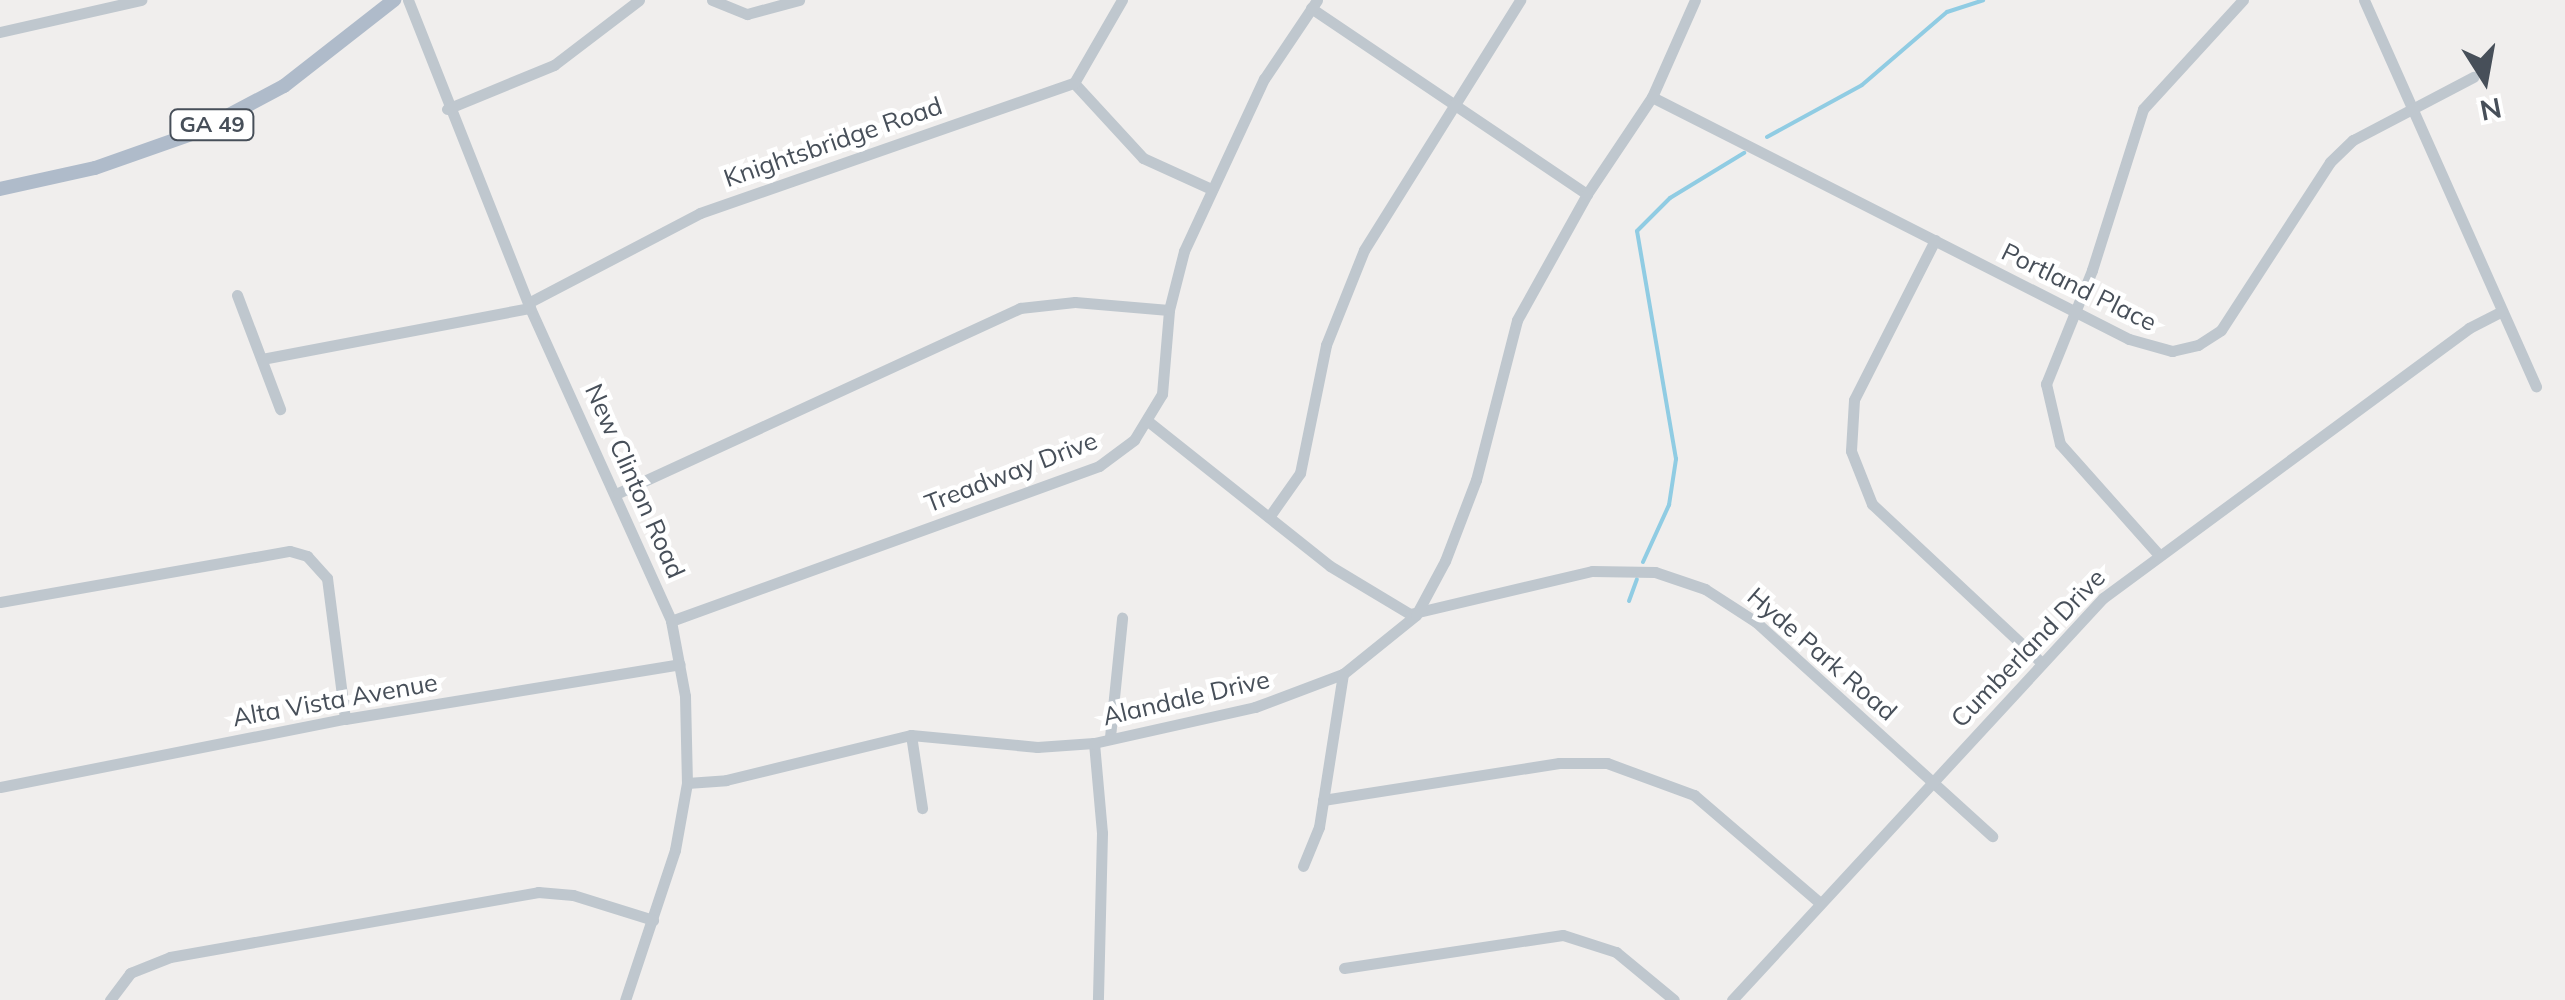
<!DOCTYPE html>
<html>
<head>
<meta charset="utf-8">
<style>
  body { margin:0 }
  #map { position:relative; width:2565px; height:1000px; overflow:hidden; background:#f0eeed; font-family:Mulish,sans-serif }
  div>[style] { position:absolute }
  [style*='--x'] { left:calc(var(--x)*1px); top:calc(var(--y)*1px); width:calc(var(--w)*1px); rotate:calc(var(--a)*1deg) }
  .stream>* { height:4px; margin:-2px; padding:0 2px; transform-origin:2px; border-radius:2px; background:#90cce3 }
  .minor>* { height:11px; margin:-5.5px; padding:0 5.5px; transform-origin:5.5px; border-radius:5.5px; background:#bfc7ce }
  .major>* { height:14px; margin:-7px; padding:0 7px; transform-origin:7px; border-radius:7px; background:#afbbca }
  span { translate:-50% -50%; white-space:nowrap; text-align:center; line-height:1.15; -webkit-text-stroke:9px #fff; paint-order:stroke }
  .shield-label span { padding:2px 8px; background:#fff; border:2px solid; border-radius:8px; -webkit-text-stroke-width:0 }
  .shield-label { font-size:22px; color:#474f59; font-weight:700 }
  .street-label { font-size:25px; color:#474f59 }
  .north { position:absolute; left:2435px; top:30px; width:100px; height:100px; -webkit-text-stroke:8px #fff; paint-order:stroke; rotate:169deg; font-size:28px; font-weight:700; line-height:40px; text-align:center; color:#474f59 }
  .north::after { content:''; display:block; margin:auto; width:35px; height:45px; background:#474f59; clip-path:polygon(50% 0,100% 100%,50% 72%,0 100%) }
</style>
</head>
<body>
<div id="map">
  <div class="stream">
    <i style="--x:1767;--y:137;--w:108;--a:-28.7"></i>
    <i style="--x:1862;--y:85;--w:112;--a:-40.7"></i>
    <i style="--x:1947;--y:12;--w:38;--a:-18"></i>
    <i style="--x:1643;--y:562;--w:63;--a:-65.5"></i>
    <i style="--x:1669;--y:505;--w:47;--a:-81.3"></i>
    <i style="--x:1676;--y:459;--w:231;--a:-99.7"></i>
    <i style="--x:1637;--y:231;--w:47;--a:-45"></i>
    <i style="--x:1670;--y:198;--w:87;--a:-31.3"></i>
    <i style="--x:1629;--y:601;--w:23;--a:-70"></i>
  </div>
  <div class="minor">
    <i style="--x:408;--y:0;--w:331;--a:68.4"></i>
    <i style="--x:530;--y:308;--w:343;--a:65.7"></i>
    <i style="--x:671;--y:621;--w:76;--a:79.4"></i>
    <i style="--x:685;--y:696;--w:87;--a:88.7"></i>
    <i style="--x:687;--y:783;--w:68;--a:100.2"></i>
    <i style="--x:675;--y:850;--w:158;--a:108.4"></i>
    <i style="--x:712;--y:0;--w:38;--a:22"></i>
    <i style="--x:747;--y:14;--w:54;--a:-15.1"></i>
    <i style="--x:2364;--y:0;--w:423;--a:66"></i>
    <i style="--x:1311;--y:8;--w:333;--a:34"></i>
    <i style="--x:0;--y:32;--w:145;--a:-12.8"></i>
    <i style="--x:1074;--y:83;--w:102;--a:47.4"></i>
    <i style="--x:1143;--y:158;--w:75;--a:24.5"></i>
    <i style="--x:1652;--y:97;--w:535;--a:26.9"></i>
    <i style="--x:2129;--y:339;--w:45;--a:15.6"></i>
    <i style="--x:2172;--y:351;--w:27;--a:-13"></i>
    <i style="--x:2198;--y:345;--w:27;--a:-33"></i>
    <i style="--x:2221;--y:330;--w:200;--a:-57"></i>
    <i style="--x:2330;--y:162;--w:32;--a:-44"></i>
    <i style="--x:2353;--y:140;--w:136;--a:-27.7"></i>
    <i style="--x:447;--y:109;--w:116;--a:-22.4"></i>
    <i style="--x:554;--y:65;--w:107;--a:-37.4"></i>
    <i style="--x:1935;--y:240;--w:179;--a:116.9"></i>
    <i style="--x:1854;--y:400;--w:51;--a:93.4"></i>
    <i style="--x:1851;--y:451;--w:57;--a:68.4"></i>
    <i style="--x:1872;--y:504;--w:230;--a:43.1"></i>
    <i style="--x:237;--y:295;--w:122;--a:69.3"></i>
    <i style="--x:528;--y:303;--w:194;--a:-27.6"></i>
    <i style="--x:700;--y:213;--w:396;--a:-19.2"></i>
    <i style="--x:1074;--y:83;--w:96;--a:-60"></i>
    <i style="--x:262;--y:359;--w:273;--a:-10.8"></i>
    <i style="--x:1149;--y:422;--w:231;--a:38.5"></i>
    <i style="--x:1330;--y:566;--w:93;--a:31"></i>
    <i style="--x:1410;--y:614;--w:187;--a:-13.3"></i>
    <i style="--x:1592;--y:571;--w:63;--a:0.9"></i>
    <i style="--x:1655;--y:572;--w:53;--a:18.8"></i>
    <i style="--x:1705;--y:589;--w:61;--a:32.9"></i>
    <i style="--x:1756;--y:622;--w:319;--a:42.2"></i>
    <i style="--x:618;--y:493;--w:443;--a:-24.7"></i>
    <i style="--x:1020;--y:308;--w:55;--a:-6.2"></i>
    <i style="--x:1075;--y:302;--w:94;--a:4.9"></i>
    <i style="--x:1269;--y:517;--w:54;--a:-54.8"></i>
    <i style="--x:1300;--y:473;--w:131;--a:-78.5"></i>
    <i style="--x:1326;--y:345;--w:102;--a:-68.2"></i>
    <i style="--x:1364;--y:250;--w:295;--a:-58"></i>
    <i style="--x:2159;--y:555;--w:149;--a:-131.7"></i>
    <i style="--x:2060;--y:444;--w:62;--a:-103.1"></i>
    <i style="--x:2046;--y:384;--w:123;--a:-68"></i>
    <i style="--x:2092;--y:270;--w:169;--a:-72.4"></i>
    <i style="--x:2143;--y:109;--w:148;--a:-47.5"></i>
    <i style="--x:0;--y:602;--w:294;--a:-10"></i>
    <i style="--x:290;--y:551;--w:18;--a:16"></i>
    <i style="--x:307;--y:556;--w:30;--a:48"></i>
    <i style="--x:327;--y:578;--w:142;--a:82.7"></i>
    <i style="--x:671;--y:621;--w:455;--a:-19.9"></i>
    <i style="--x:1099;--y:466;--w:44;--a:-36.6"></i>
    <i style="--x:1134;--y:440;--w:54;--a:-58.7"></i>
    <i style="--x:1162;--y:394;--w:84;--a:-85.2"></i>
    <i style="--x:1169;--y:310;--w:61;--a:-75.7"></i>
    <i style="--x:1184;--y:251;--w:190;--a:-65.1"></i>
    <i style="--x:1264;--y:79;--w:95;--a:-56.1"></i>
    <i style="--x:911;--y:735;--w:74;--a:81.4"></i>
    <i style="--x:1110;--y:737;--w:120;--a:-84.2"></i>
    <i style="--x:1094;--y:743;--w:90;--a:84.9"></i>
    <i style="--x:1102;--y:833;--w:167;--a:91.4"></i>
    <i style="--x:687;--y:783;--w:39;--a:-4"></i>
    <i style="--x:726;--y:780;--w:190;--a:-13.7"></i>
    <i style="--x:911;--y:735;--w:127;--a:5.4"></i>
    <i style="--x:1037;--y:747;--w:57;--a:-4"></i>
    <i style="--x:1094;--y:743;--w:165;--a:-12.6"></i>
    <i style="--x:1255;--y:707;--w:94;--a:-20.6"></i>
    <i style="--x:1343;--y:674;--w:94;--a:-38.9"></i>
    <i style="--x:1416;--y:615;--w:61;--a:-61.8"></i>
    <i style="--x:1445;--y:561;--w:87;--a:-69.1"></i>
    <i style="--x:1476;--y:480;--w:165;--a:-75.6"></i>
    <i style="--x:1517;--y:320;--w:144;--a:-60.9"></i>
    <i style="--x:1587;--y:194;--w:117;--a:-56.2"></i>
    <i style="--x:1652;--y:97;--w:106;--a:-66.1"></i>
    <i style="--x:0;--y:787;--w:352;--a:-11.2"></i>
    <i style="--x:345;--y:719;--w:339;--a:-9.3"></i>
    <i style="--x:1323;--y:800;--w:239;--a:-8.9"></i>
    <i style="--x:1559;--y:763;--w:48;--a:0"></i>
    <i style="--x:1607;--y:763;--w:93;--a:20.2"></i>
    <i style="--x:1694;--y:795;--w:166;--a:40.6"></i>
    <i style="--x:1303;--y:866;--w:42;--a:-67.7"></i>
    <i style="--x:1319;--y:827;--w:155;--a:-81.1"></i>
    <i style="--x:1344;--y:968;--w:221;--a:-8.6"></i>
    <i style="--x:1563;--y:935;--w:56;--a:17.8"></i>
    <i style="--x:1616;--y:952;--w:75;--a:39.6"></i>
    <i style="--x:110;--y:1000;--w:34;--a:-53"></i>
    <i style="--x:130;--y:973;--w:43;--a:-21.8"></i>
    <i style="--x:170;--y:957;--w:374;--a:-10"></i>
    <i style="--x:538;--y:892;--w:35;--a:5"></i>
    <i style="--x:573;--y:895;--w:84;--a:17.4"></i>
    <i style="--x:1732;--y:1000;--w:547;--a:-47.3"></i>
    <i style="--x:2103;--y:598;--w:455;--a:-36.4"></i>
    <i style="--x:2469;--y:328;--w:37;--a:-27"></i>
  </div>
  <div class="major">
    <i style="--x:0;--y:189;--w:97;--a:-12.5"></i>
    <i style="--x:95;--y:168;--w:108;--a:-19.4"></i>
    <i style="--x:197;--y:132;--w:98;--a:-27.9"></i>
    <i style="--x:284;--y:86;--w:140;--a:-38"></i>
  </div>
  <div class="shield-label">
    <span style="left:212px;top:125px">GA 49</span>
  </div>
  <div class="street-label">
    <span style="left:833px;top:142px;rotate:-19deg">Knightsbridge Road</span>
    <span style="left:2079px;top:287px;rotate:26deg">Portland Place</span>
    <span style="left:1011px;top:472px;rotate:-21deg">Treadway Drive</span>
    <span style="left:635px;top:481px;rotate:66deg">New Clinton Road</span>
    <span style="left:2028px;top:648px;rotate:-46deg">Cumberland Drive</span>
    <span style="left:1822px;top:654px;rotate:41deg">Hyde Park Road</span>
    <span style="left:1186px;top:698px;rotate:-13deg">Alandale Drive</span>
    <span style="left:335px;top:700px;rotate:-10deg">Alta Vista Avenue</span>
  </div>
  <div class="north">N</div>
</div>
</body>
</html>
